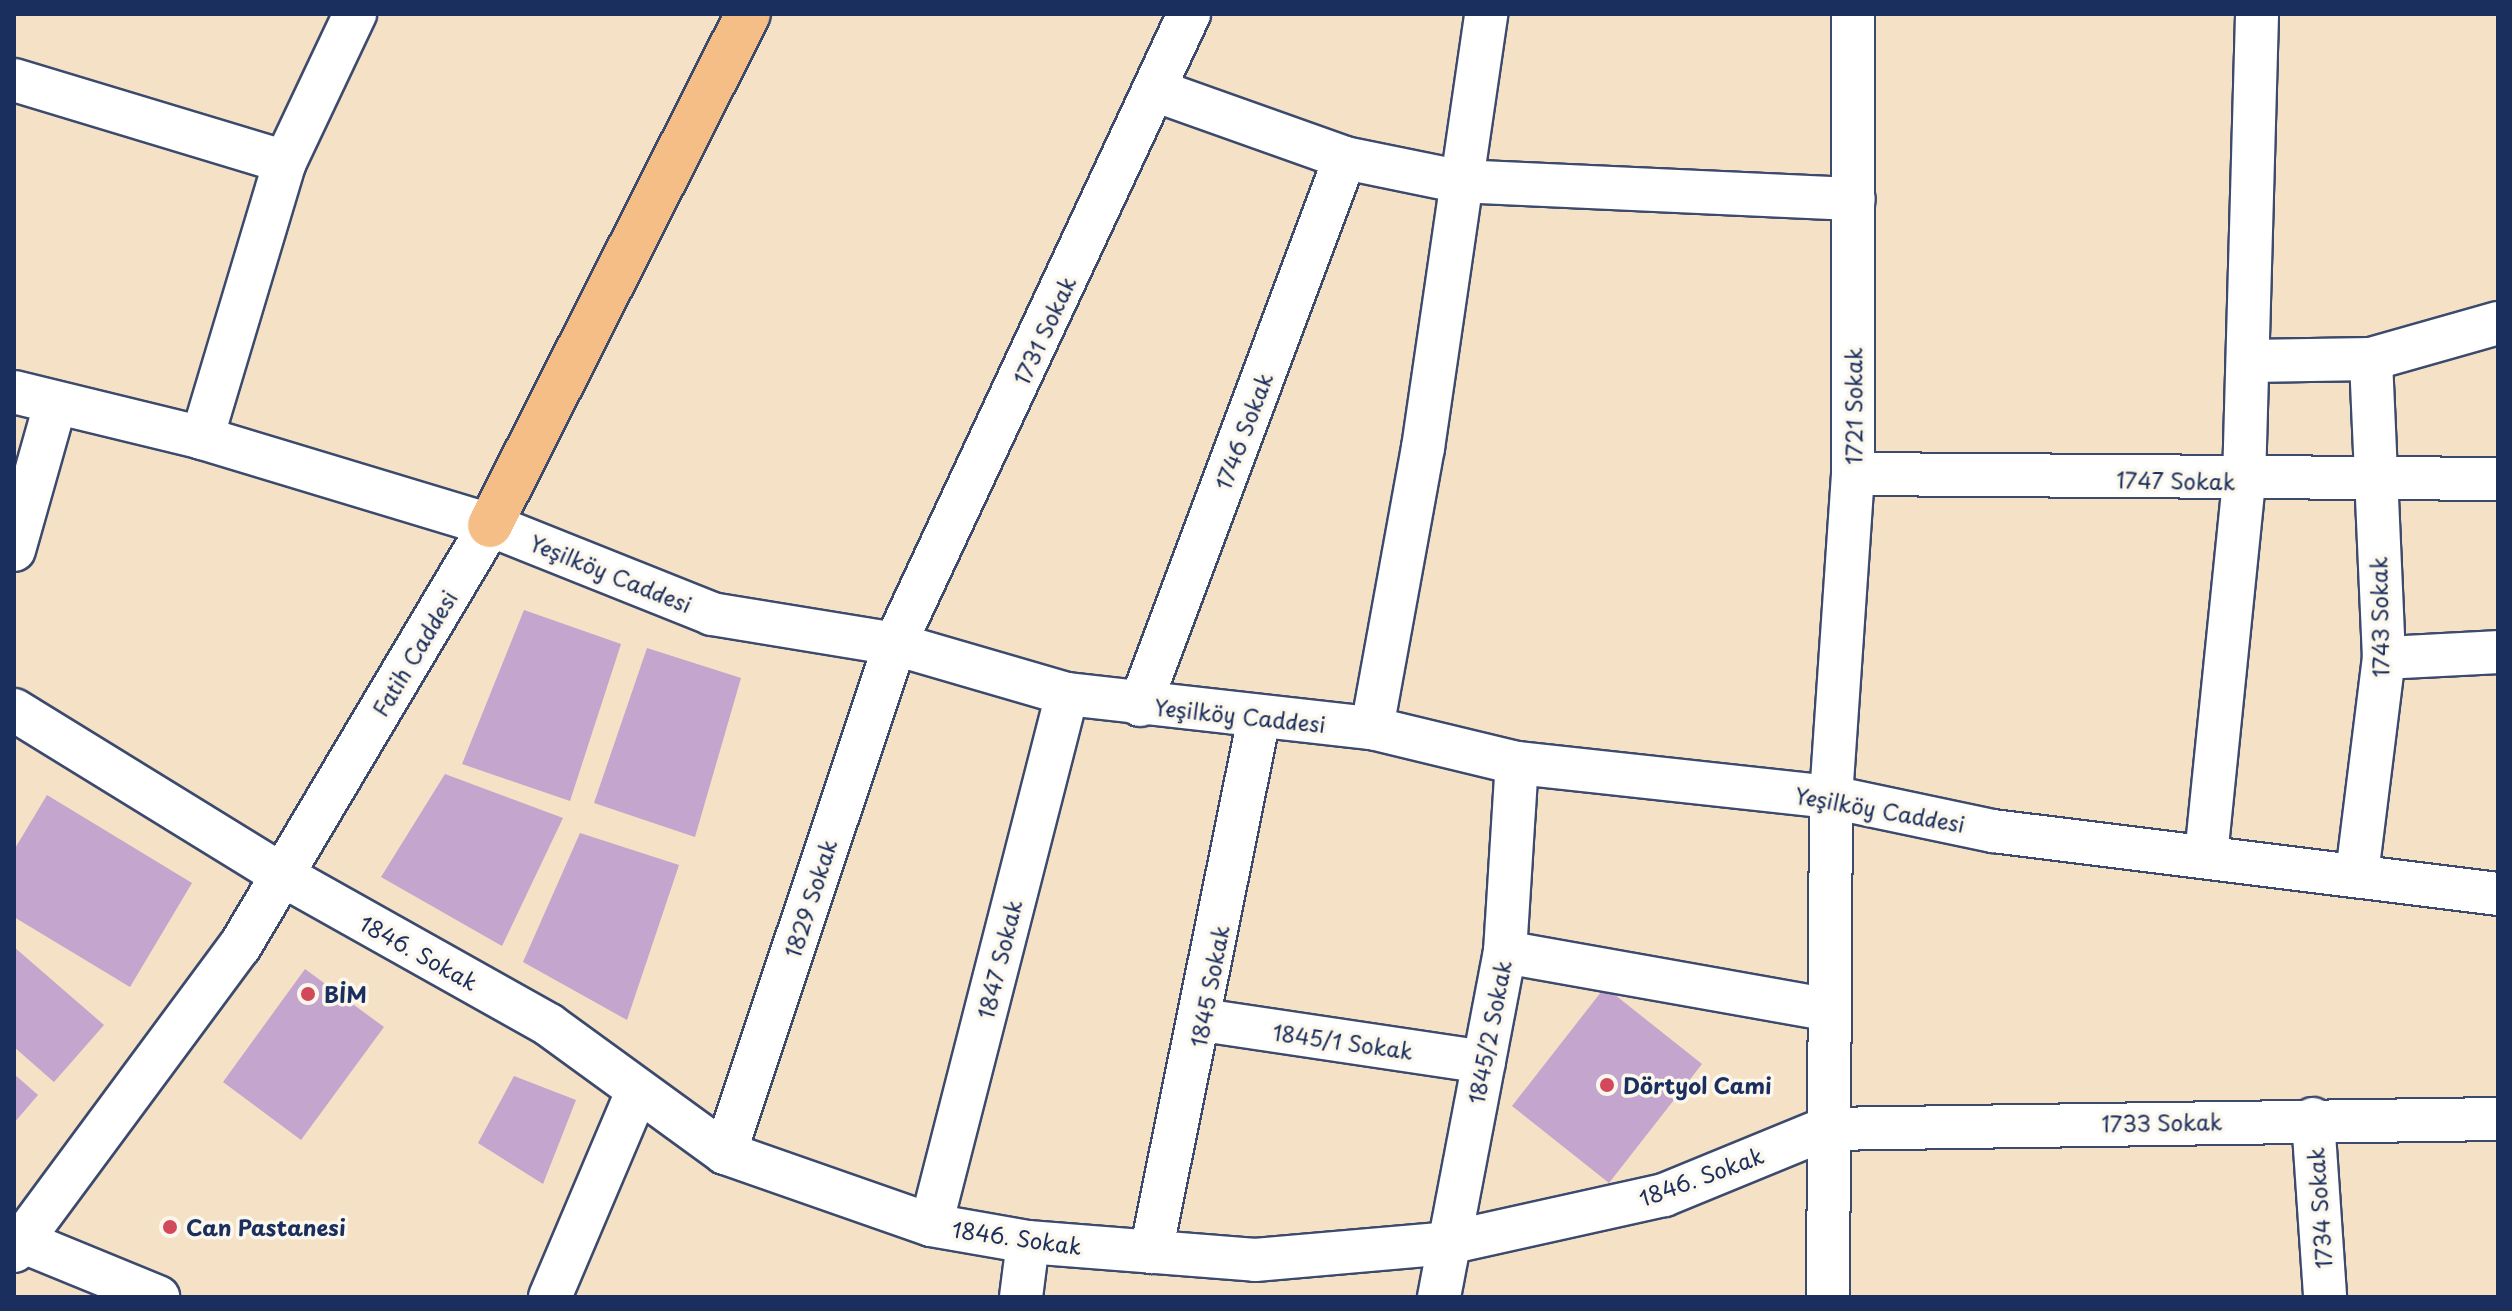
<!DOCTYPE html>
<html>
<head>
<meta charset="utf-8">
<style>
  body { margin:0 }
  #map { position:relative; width:2512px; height:1311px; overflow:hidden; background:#f5e1c6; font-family:"Playpen Sans",sans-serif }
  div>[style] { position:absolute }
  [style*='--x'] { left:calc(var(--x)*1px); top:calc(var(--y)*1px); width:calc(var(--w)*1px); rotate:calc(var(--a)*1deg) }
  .building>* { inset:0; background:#c3a5ce }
  .roads { filter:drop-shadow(2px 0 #3c4a6e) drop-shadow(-2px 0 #3c4a6e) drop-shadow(0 2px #3c4a6e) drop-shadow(0 -2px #3c4a6e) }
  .minor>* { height:42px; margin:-21px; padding:0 21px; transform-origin:21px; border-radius:21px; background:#fff }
  .major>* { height:44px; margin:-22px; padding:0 22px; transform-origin:22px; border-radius:22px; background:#f6be87 }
  .dots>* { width:22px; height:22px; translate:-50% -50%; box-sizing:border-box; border:4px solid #fbf7ec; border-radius:50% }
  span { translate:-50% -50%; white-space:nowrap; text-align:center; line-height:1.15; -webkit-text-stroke:7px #fbf7ec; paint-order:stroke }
  .street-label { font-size:22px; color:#1b2f5e }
  .poi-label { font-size:22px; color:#1b2f5e; font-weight:700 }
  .left { translate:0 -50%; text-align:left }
  .frame { position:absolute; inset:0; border:16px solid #1b2f5e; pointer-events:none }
</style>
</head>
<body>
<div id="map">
  <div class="building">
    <i style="clip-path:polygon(524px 610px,621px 644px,570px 801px,462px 764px)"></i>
    <i style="clip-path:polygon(647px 648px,741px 678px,695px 837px,594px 803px)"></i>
    <i style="clip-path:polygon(445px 774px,563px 818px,502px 946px,381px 877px)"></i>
    <i style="clip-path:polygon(47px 795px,192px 883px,130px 987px,14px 917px,14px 850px)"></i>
    <i style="clip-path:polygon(580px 833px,679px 865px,627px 1020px,523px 962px)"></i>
    <i style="clip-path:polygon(14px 947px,104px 1025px,54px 1082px,14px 1047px)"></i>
    <i style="clip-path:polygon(305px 969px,384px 1027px,301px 1140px,223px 1082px)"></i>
    <i style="clip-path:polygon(1605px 987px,1702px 1064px,1609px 1183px,1512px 1106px)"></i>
    <i style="clip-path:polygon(14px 1074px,38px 1095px,14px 1123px)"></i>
    <i style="clip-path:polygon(514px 1076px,576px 1100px,543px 1184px,478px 1143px)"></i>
  </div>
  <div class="roads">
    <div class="minor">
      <i style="--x:14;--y:80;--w:283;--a:16.8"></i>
      <i style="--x:1157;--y:91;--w:200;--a:19.6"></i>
      <i style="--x:1345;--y:158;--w:114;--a:11.6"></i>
      <i style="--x:1457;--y:181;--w:397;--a:2.6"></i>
      <i style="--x:2249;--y:361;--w:122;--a:-0.9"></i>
      <i style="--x:2371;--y:359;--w:132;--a:-15.8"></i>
      <i style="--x:14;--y:392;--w:194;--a:13.7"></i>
      <i style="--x:202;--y:438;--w:301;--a:16.8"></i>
      <i style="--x:490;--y:525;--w:239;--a:21.8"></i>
      <i style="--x:712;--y:614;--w:185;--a:9.3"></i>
      <i style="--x:895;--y:644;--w:179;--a:16.2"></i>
      <i style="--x:1067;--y:694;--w:307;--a:6.4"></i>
      <i style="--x:1372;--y:728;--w:149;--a:13.6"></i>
      <i style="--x:1517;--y:763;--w:316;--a:6.2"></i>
      <i style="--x:1831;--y:797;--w:166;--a:11.9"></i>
      <i style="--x:1993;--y:831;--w:509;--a:7.11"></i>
      <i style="--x:202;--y:438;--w:288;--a:-73.3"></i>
      <i style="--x:285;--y:162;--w:164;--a:-64.7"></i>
      <i style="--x:1853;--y:474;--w:645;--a:0.44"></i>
      <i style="--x:14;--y:550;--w:151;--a:-74.2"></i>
      <i style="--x:2384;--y:658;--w:114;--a:-3"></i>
      <i style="--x:1140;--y:705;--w:584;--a:-69.46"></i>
      <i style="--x:14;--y:710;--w:315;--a:31.6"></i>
      <i style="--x:282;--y:875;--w:306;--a:29.3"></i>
      <i style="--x:549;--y:1025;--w:218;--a:36"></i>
      <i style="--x:725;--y:1153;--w:218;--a:19.3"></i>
      <i style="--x:931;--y:1225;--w:98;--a:9.9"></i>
      <i style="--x:1028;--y:1242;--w:228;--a:4.5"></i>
      <i style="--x:1255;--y:1260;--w:194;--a:-5"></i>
      <i style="--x:1448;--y:1243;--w:221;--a:-12.5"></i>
      <i style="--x:1664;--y:1195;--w:174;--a:-22.3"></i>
      <i style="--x:1825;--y:1129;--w:673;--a:-0.85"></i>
      <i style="--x:1372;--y:728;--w:285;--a:-79.7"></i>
      <i style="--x:1423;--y:448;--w:439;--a:-81.7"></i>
      <i style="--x:2206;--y:856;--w:377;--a:-84.2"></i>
      <i style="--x:2244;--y:481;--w:467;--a:-88.4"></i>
      <i style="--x:2357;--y:874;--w:218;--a:-82.9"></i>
      <i style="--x:2384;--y:658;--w:299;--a:-92.5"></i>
      <i style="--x:1505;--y:952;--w:329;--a:10.1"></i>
      <i style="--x:1203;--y:1020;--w:284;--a:8.5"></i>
      <i style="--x:2313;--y:1119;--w:178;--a:86.1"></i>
      <i style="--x:725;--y:1153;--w:537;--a:-71.53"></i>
      <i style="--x:895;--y:644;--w:695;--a:-64.98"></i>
      <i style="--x:931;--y:1225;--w:548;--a:-75.63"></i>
      <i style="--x:14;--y:1238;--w:156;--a:22.3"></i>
      <i style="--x:14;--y:1251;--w:380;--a:-53.5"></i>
      <i style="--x:240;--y:946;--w:490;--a:-59.3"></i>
      <i style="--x:1151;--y:1252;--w:545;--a:-78.57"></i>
      <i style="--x:550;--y:1297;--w:220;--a:-67"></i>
      <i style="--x:1021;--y:1297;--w:55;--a:-82.7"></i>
      <i style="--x:1439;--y:1297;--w:351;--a:-79.2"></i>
      <i style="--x:1505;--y:952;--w:189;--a:-86.4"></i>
      <i style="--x:1828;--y:1297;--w:500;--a:-89.66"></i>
      <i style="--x:1831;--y:797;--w:324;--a:-86.1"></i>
      <i style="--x:1853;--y:474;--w:460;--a:-90"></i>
    </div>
    <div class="major">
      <i style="--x:490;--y:525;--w:572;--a:-63.21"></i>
    </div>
  </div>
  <div class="dots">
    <i style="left:308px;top:994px;background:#d1495b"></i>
    <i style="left:1607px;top:1085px;background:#d1495b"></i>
    <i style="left:170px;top:1227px;background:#d1495b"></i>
  </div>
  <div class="street-label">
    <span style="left:1044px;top:330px;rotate:-65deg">1731 Sokak</span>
    <span style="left:1853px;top:406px;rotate:-90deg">1721 Sokak</span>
    <span style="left:1243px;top:431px;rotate:-69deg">1746 Sokak</span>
    <span style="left:2176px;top:480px;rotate:1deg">1747 Sokak</span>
    <span style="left:611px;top:573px;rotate:22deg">Yeşilköy Caddesi</span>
    <span style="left:2379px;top:617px;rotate:-91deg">1743 Sokak</span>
    <span style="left:414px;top:653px;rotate:-59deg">Fatih Caddesi</span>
    <span style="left:1240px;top:715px;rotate:6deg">Yeşilköy Caddesi</span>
    <span style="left:1880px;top:809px;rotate:10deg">Yeşilköy Caddesi</span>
    <span style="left:810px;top:898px;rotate:-72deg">1829 Sokak</span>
    <span style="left:419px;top:952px;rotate:29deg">1846. Sokak</span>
    <span style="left:999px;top:959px;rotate:-76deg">1847 Sokak</span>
    <span style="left:1209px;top:986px;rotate:-79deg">1845 Sokak</span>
    <span style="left:1489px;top:1032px;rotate:-79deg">1845/2 Sokak</span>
    <span style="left:1343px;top:1041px;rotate:8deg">1845/1 Sokak</span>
    <span style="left:2162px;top:1122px;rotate:-1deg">1733 Sokak</span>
    <span style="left:1701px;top:1176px;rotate:-20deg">1846. Sokak</span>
    <span style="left:2319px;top:1208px;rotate:-94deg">1734 Sokak</span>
    <span style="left:1017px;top:1237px;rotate:8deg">1846. Sokak</span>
  </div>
  <div class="poi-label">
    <span class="left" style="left:324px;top:994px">BİM</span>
    <span class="left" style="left:1623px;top:1085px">Dörtyol Cami</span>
    <span class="left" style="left:186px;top:1227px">Can Pastanesi</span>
  </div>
  <div class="frame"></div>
</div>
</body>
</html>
